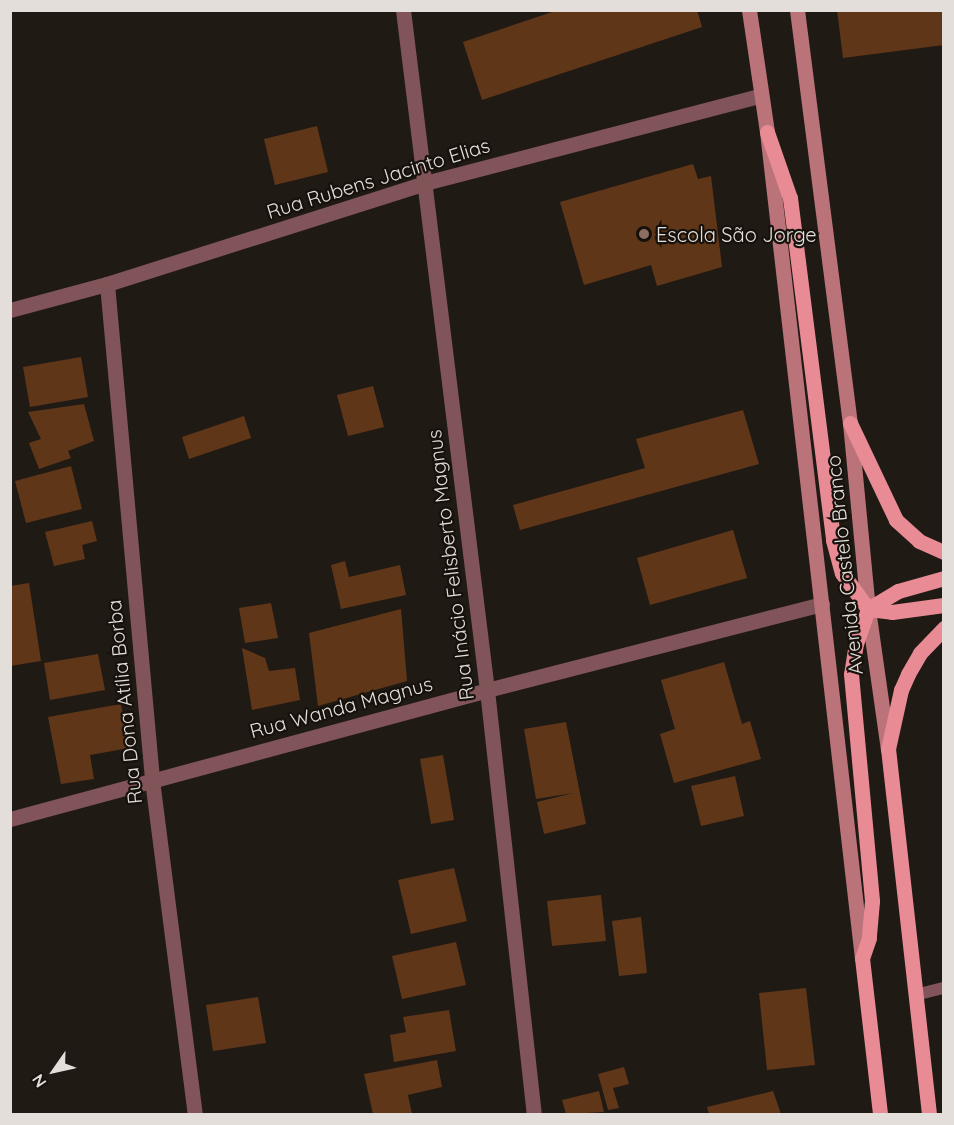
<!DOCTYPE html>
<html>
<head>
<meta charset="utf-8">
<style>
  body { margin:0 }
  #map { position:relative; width:954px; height:1125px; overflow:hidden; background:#201a15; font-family:Quicksand,sans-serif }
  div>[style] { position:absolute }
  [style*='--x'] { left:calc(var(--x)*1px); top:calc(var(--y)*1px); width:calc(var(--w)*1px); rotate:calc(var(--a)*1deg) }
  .building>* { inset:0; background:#603618 }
  .service>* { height:12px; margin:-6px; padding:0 6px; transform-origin:6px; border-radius:6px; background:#805458 }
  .minor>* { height:15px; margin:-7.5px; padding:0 7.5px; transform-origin:7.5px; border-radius:7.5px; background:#805458 }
  .secondary>* { height:15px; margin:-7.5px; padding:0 7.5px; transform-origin:7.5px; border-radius:7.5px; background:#bb737a }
  .primary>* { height:15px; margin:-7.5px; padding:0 7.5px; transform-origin:7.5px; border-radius:7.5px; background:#e88b95 }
  .dots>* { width:16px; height:16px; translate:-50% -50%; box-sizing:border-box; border:3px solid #17110c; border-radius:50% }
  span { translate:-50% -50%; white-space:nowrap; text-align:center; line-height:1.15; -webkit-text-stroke:4.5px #17110c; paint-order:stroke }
  .street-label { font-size:20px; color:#e3deda }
  .poi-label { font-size:20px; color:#e3deda }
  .left { translate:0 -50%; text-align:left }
  .frame { position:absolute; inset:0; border:12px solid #e3deda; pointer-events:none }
  .north { position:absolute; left:24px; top:1041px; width:60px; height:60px; -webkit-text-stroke:4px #17110c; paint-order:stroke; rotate:236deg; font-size:16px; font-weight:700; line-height:24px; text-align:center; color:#e3deda }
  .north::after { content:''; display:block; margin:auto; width:21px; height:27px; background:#e3deda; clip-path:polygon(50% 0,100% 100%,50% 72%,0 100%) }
</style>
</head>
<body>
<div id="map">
  <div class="building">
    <i style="clip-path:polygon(558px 10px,697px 10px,702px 27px,482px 100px,463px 42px)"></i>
    <i style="clip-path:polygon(837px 10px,944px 10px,944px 45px,843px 58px)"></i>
    <i style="clip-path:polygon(317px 126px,328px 172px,275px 185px,264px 139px)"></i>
    <i style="clip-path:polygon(693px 164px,698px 179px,711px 176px,722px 267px,657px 286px,651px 265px,584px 285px,560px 202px)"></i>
    <i style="clip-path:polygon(81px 357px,88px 397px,30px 407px,23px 367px)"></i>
    <i style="clip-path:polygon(373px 386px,384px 427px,348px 436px,337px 395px)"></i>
    <i style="clip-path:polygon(84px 404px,94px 441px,68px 451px,71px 458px,39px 469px,29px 443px,41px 439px,28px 412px)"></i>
    <i style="clip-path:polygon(743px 410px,759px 464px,520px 530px,513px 505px,645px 468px,636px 439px)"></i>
    <i style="clip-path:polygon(244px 416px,251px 438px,189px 459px,182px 437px)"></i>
    <i style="clip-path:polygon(71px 466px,82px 509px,26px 523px,15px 481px)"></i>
    <i style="clip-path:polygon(92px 521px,97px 541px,82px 545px,85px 559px,54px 566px,45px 532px)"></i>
    <i style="clip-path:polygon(733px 530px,747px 578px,650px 605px,637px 558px)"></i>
    <i style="clip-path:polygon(345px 561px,349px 577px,400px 565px,406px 595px,341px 609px,331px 565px)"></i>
    <i style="clip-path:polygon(29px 583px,41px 661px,10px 666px,10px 586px)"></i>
    <i style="clip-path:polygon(271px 603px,278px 638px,245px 643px,239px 608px)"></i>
    <i style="clip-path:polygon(401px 609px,407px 681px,318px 706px,309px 633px)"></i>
    <i style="clip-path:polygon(242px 648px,265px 658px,269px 671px,295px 668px,300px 700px,252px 710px)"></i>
    <i style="clip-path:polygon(98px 654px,105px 690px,50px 700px,44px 663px)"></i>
    <i style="clip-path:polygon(724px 662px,742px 724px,750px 721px,761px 759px,674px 783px,660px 734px,675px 729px,661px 680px)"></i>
    <i style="clip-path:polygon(121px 704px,129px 748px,90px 755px,94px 779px,61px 784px,48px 717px)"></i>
    <i style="clip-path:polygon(566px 722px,586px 824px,544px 834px,537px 802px,573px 793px,536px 799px,524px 729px)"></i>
    <i style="clip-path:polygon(443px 755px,454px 820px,431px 824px,420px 759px)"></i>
    <i style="clip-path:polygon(735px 776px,744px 816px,701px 826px,691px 786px)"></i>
    <i style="clip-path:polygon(454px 868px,467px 921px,411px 934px,398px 880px)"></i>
    <i style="clip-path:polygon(601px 895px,606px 941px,552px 946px,547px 901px)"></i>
    <i style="clip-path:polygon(641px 917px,647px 973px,619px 976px,612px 921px)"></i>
    <i style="clip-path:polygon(456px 942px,466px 985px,402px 999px,392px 956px)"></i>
    <i style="clip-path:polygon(806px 988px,815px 1065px,767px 1070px,759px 993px)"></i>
    <i style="clip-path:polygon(258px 997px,266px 1043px,213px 1051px,206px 1005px)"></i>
    <i style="clip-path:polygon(449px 1010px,456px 1051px,394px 1062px,390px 1035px,406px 1032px,403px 1017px)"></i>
    <i style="clip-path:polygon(437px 1060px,442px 1087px,408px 1095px,412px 1114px,373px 1114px,364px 1074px)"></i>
    <i style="clip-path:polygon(624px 1067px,629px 1084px,613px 1088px,619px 1108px,608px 1110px,598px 1074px)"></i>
    <i style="clip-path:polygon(599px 1091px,604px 1112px,566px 1114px,562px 1100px)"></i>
    <i style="clip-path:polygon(773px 1091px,781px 1114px,709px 1114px,707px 1107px)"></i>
  </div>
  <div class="service">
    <i style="--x:915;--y:995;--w:30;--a:-14"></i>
  </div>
  <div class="minor">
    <i style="--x:403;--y:10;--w:685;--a:82.96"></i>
    <i style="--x:487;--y:690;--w:427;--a:83.7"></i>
    <i style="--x:107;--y:284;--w:498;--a:84.8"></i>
    <i style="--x:152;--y:780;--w:337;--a:82.7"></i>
    <i style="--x:10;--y:310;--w:100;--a:-15"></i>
    <i style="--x:107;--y:284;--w:334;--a:-17.6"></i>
    <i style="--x:425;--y:183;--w:346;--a:-14.6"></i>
    <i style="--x:10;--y:819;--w:494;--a:-15.1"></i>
    <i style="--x:487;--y:690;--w:346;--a:-14.4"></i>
  </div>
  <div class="secondary">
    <i style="--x:749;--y:10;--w:123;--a:81.6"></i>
    <i style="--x:767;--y:132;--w:831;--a:83.44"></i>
    <i style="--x:797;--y:10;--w:416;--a:82.7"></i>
    <i style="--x:850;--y:423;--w:187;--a:84.5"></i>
    <i style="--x:868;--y:609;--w:141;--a:81.9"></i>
  </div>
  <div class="primary">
    <i style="--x:767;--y:132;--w:70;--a:70.8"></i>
    <i style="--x:790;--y:198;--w:345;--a:82.8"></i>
    <i style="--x:833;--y:540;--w:34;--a:75"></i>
    <i style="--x:842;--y:573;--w:44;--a:54.2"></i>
    <i style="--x:850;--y:423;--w:107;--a:64.6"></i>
    <i style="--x:896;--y:520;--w:31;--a:42"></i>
    <i style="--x:919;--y:541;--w:27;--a:24"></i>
    <i style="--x:868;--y:609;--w:36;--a:109"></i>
    <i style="--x:856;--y:643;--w:31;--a:99"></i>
    <i style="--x:851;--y:674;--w:228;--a:84.7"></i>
    <i style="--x:872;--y:901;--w:37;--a:95"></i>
    <i style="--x:869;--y:938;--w:21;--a:109"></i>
    <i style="--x:862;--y:958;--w:157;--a:83.4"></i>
    <i style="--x:868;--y:609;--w:35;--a:-31"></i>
    <i style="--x:898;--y:591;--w:48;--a:-15.8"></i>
    <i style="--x:868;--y:609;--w:24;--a:7"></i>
    <i style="--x:892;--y:612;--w:52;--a:-7.7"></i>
    <i style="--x:929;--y:1114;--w:367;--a:-96.4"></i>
    <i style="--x:888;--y:749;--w:60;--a:-77.6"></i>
    <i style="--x:901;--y:690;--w:17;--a:-66"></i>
    <i style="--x:908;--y:674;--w:24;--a:-60"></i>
    <i style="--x:920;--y:653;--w:35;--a:-46"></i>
  </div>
  <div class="dots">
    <i style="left:644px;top:234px;background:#8d6e63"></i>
  </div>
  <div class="street-label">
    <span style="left:378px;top:178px;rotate:-17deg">Rua Rubens Jacinto Elias</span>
    <span style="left:450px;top:565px;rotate:-97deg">Rua Inácio Felisberto Magnus</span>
    <span style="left:844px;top:565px;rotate:-96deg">Avenida Castelo Branco</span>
    <span style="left:124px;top:702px;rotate:-96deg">Rua Dona Atília Borba</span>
    <span style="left:341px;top:707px;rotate:-15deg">Rua Wanda Magnus</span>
  </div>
  <div class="poi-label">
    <span class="left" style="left:656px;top:234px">Escola São Jorge</span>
  </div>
  <div class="frame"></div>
  <div class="north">N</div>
</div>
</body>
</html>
